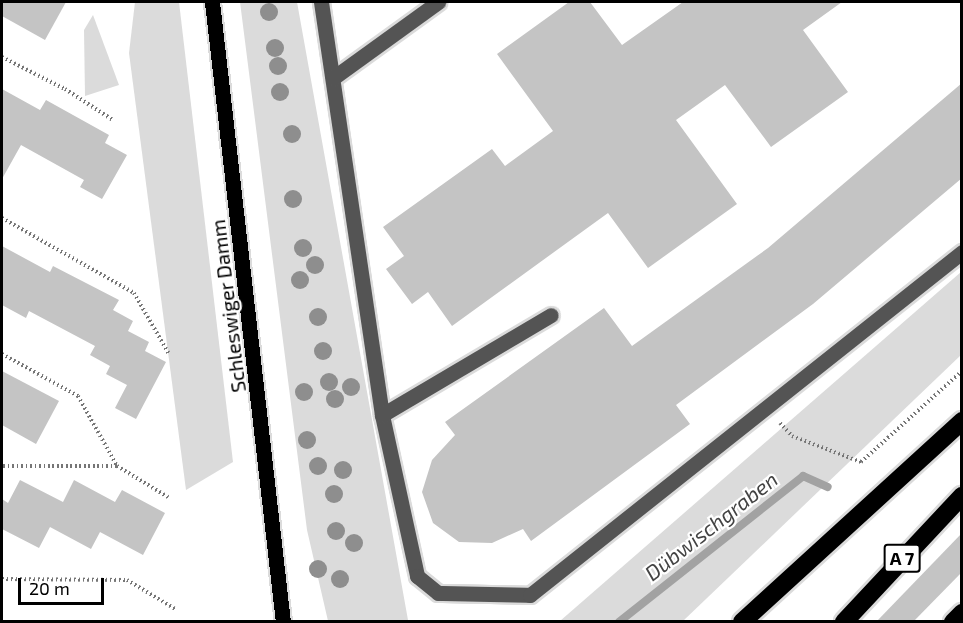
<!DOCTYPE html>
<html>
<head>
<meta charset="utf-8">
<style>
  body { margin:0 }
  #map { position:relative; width:963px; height:623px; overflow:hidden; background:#fff; font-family:"Exo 2",sans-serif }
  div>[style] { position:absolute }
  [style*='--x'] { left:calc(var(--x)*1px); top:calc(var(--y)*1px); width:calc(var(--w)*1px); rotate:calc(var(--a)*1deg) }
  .green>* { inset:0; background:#dbdbdb }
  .stream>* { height:8px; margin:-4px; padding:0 4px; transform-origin:4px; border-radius:4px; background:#a2a2a2 }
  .building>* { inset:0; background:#c4c4c4 }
  .path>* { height:4px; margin-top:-2px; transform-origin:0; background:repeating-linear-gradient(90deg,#767676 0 1.5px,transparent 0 4.5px) }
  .roads { filter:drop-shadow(2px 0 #dbdbdb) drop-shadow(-2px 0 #dbdbdb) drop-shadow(0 2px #dbdbdb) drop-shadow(0 -2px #dbdbdb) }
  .minor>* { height:15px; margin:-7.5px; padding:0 7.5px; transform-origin:7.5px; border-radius:7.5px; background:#545454 }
  .major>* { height:15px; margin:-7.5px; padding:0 7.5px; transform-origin:7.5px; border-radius:7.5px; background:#000 }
  .highway>* { height:18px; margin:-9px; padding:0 9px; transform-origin:9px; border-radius:9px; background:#000 }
  .trees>* { width:18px; height:18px; margin:-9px; border-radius:50%; background:#8e8e8e }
  span { translate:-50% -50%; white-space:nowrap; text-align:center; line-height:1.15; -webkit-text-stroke:4.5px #fff; paint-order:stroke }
  .shield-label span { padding:2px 4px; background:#fff; border:2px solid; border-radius:4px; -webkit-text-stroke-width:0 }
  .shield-label { font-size:18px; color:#000; font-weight:700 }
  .street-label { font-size:20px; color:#000 }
  .water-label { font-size:21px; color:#434343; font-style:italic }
  .frame { position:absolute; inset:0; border:3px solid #000; pointer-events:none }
  .scale { position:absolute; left:18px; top:578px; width:86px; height:27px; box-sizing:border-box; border:3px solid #000; border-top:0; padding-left:8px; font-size:18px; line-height:21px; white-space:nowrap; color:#000; -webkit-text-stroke:4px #fff; paint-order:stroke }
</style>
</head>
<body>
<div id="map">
  <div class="green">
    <i style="clip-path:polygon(135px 2px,179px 2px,233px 462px,186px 490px,129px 53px)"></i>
    <i style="clip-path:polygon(240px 2px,297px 2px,408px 620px,412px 621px,328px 621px,307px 530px)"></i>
    <i style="clip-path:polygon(93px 15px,119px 85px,85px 96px,84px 30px)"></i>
    <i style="clip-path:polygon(961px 272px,961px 355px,683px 621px,560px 621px)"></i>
  </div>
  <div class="stream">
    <i style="--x:619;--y:622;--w:235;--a:-38.4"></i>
    <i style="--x:803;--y:476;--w:27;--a:24"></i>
  </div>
  <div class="building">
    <i style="clip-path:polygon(2px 2px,66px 2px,45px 40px,2px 16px)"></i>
    <i style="clip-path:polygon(569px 2px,590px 2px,622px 45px,683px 2px,842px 2px,803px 30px,848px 92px,771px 147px,725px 85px,676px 120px,737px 204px,648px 268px,608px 213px,452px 326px,428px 292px,412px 304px,386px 269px,404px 256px,383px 227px,492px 149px,505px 166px,553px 131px,497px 54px)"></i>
    <i style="clip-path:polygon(962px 83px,962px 178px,813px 304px,676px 405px,690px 424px,531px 541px,523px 529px,492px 543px,459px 542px,433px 523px,422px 492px,432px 460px,455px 435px,445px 422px,604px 308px,632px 346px,768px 248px)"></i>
    <i style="clip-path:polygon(2px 89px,40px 110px,46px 100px,109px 135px,105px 143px,127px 155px,102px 199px,80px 187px,84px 180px,21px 145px,2px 179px)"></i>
    <i style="clip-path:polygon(2px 246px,50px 272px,53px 266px,119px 300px,113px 310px,133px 321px,128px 331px,149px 342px,145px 351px,166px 362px,136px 419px,115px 408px,127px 385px,106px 374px,110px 366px,90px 355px,95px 346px,29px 311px,26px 318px,2px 305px)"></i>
    <i style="clip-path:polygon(2px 371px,59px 401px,36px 444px,2px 425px)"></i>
    <i style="clip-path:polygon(20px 480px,63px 502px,74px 480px,115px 502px,122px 490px,165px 513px,143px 555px,100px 532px,91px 549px,50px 527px,39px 548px,2px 529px,2px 499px,8px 503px)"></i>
    <i style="clip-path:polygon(962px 533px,962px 572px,914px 621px,877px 621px)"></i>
  </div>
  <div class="path">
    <i style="--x:2;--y:57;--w:71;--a:26.9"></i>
    <i style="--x:65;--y:89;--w:57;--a:32.9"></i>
    <i style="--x:2;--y:218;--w:152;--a:29.6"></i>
    <i style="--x:134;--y:293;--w:70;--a:60.2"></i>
    <i style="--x:2;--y:354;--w:87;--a:28.9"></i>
    <i style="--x:78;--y:396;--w:80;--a:60.9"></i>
    <i style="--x:117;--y:466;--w:115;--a:180"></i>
    <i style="--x:780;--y:423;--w:18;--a:47"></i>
    <i style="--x:792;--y:436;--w:74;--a:20.6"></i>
    <i style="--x:861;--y:462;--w:136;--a:-42"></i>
    <i style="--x:117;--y:466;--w:60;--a:31.3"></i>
    <i style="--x:2;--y:579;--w:125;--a:0.5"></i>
    <i style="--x:127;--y:580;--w:58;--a:31"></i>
  </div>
  <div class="roads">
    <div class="minor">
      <i style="--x:321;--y:2;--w:417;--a:81.6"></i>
      <i style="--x:382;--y:415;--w:165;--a:77.7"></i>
      <i style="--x:417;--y:576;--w:27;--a:39"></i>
      <i style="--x:438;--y:593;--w:92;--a:1.2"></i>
      <i style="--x:530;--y:595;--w:552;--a:-38.45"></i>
      <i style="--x:333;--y:78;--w:130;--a:-35.9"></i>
      <i style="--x:382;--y:415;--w:196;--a:-30.6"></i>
    </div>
    <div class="major">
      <i style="--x:212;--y:2;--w:624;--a:83.47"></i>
    </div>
    <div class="highway">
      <i style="--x:742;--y:622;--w:298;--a:-42.4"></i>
      <i style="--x:844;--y:622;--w:173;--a:-46.9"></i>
      <i style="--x:953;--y:622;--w:13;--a:-45"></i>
    </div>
  </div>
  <div class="trees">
    <i style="left:269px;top:12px"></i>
    <i style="left:275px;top:48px"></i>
    <i style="left:278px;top:66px"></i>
    <i style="left:280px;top:92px"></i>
    <i style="left:292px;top:134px"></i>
    <i style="left:293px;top:199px"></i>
    <i style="left:303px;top:248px"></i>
    <i style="left:315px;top:265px"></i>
    <i style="left:300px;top:280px"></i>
    <i style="left:318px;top:317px"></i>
    <i style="left:323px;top:351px"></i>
    <i style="left:329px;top:382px"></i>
    <i style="left:351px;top:387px"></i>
    <i style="left:304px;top:392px"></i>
    <i style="left:335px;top:399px"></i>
    <i style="left:307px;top:440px"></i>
    <i style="left:318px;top:466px"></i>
    <i style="left:343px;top:470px"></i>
    <i style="left:334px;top:494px"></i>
    <i style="left:336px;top:531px"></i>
    <i style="left:354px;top:543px"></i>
    <i style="left:318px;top:569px"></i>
    <i style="left:340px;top:579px"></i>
  </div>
  <div class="shield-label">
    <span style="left:902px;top:558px">A 7</span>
  </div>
  <div class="street-label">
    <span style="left:228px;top:306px;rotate:-97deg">Schleswiger Damm</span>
  </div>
  <div class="water-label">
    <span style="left:711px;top:526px;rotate:-38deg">Dübwischgraben</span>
  </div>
  <div class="frame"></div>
  <div class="scale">20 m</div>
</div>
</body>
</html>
